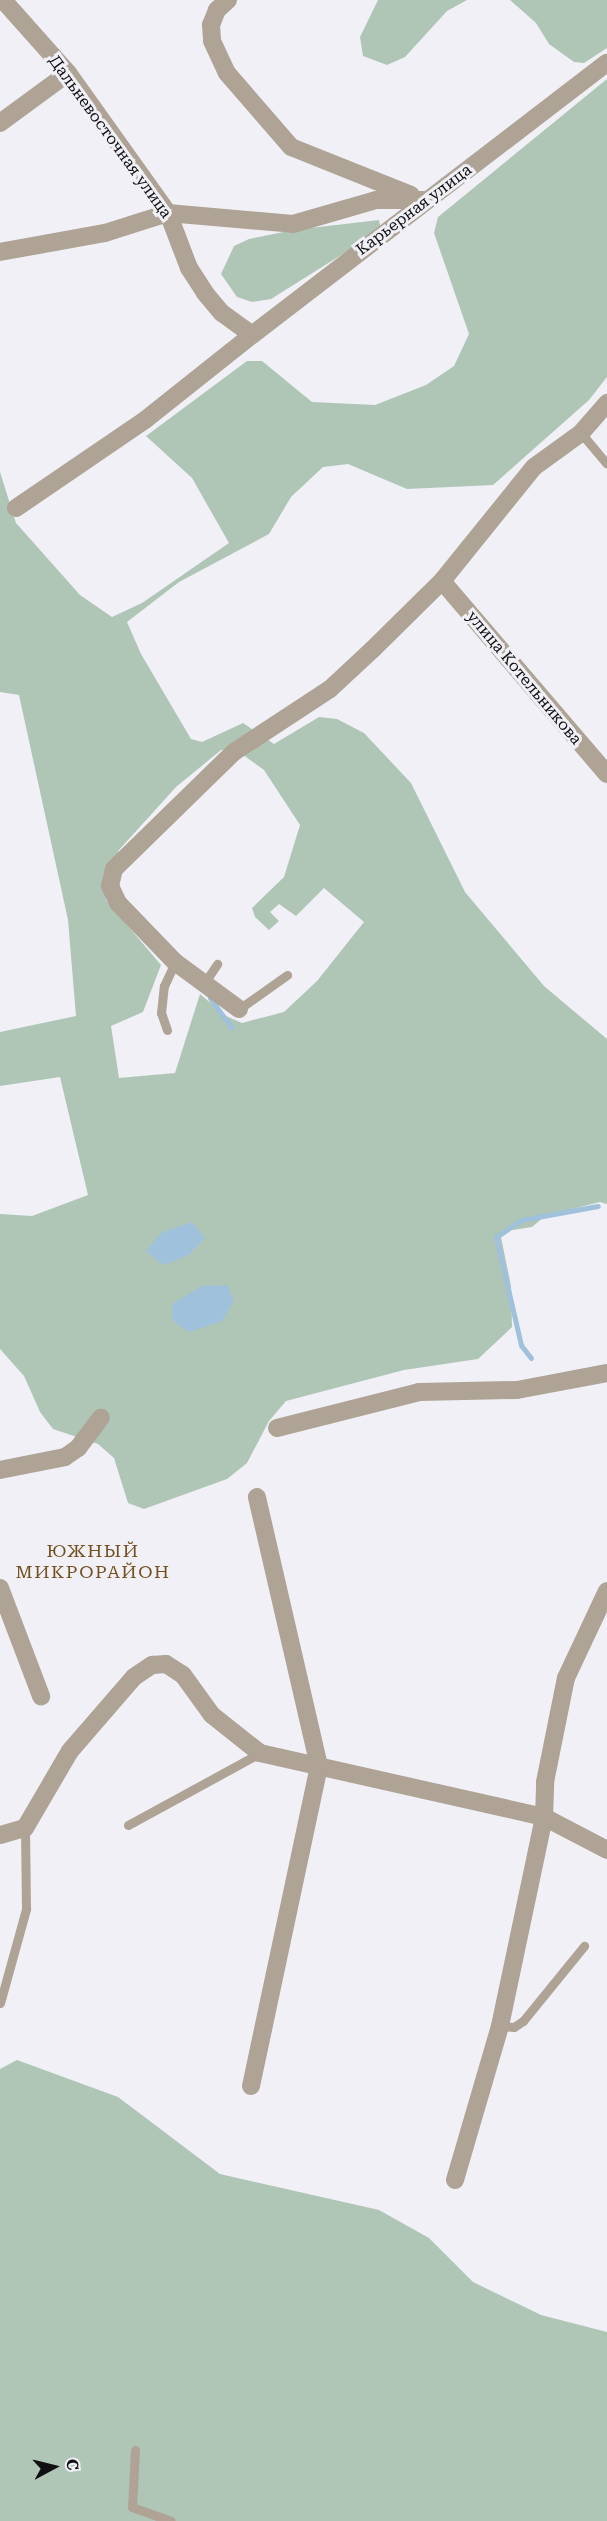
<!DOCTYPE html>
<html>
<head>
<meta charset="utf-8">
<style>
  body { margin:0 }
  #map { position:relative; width:607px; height:2521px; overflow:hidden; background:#f0f0f6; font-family:"Roboto Serif",serif }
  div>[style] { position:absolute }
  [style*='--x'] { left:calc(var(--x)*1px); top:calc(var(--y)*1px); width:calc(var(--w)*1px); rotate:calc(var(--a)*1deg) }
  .green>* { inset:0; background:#afc6b7 }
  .water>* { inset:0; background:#9fc1dc }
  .stream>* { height:5px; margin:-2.5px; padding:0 2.5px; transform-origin:2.5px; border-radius:2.5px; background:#9fc1dc }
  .lane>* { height:9px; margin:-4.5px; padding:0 4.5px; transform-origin:4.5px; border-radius:4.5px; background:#aea395 }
  .street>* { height:18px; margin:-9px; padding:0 9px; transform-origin:9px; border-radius:9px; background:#aea395 }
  span { translate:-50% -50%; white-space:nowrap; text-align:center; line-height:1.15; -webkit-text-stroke:6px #f0f0f6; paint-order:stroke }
  .street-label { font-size:16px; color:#101012 }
  .neighbourhood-label { font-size:18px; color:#734f1e; letter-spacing:1.5px }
  .north { position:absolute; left:24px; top:2437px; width:60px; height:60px; -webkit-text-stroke:4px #f0f0f6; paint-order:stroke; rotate:83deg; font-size:16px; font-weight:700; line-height:24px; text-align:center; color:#101012 }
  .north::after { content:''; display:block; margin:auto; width:21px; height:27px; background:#101012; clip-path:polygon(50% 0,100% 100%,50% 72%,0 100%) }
</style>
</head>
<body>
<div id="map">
  <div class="green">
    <i style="clip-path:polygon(378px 0,467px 0,447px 11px,405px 57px,387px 65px,363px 56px,360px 37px)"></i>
    <i style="clip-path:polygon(510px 0,607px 0,607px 48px,584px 63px,574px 62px,549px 44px,536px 23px)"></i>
    <i style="clip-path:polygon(evenodd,607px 79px,607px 377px,589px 400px,493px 485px,407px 489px,348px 464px,323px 467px,291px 497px,269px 534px,179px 582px,127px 622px,141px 654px,191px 739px,202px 742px,243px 723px,274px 744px,319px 717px,337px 719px,364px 733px,411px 783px,465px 892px,544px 986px,607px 1039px,607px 1204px,600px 1202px,545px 1216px,532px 1227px,500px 1232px,511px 1286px,512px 1327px,478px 1359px,404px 1370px,286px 1401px,269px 1421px,247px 1463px,227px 1479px,144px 1509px,128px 1503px,114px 1458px,98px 1444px,53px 1429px,40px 1412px,24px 1376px,0 1349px,0 1214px,32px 1216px,88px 1195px,60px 1077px,0 1086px,0 1032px,76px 1016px,68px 920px,19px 695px,0 692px,0 472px,16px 523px,80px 595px,112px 617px,142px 603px,229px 543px,192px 478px,146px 436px,247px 361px,262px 361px,312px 402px,375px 405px,426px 385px,454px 366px,469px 334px,434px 233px,438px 217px,607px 79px,235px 749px,264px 770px,300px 825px,284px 877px,252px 908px,255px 917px,269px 930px,279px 921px,270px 912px,279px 904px,296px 916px,324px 888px,364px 922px,317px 981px,284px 1012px,242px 1023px,226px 1016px,200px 994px,175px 1073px,119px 1078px,111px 1026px,143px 1012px,161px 965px,106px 900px,109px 872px,119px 850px,176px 787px,221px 750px,235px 749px)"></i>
    <i style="clip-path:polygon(379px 220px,381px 230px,271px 299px,252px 302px,237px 297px,221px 274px,234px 246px,249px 239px,293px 230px)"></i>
    <i style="clip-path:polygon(17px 2060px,118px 2097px,220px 2174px,379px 2210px,429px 2238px,473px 2282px,541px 2315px,607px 2332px,607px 2521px,0 2521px,0 2069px)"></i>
  </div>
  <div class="water">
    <i style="clip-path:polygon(192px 1222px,205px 1238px,189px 1255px,163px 1265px,146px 1251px,161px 1233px)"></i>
    <i style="clip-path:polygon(227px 1285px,234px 1301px,222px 1321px,189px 1332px,173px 1321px,172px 1304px,202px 1286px)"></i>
  </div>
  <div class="stream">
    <i style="--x:210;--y:998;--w:37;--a:54"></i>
    <i style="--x:531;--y:1358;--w:16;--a:-128"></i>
    <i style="--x:521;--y:1345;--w:111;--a:-103"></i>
    <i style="--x:496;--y:1237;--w:30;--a:-34"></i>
    <i style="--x:521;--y:1220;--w:78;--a:-10.3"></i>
  </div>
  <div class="lane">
    <i style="--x:581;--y:433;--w:40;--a:50"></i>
    <i style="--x:205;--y:982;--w:22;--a:-56"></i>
    <i style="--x:239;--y:1009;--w:59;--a:-35.3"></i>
    <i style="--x:167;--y:1030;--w:18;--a:-109"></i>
    <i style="--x:161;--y:1013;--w:27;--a:-84"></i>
    <i style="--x:164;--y:986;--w:26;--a:-65"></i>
    <i style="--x:128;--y:1825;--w:150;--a:-28.6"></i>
    <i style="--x:0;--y:2003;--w:98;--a:-74.5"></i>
    <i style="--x:26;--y:1909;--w:81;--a:-90.7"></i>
    <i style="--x:500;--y:2026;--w:14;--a:4"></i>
    <i style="--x:514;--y:2027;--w:11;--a:-34"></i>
    <i style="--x:523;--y:2021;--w:97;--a:-50.9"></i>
    <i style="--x:135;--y:2450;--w:57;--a:93"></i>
    <i style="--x:132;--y:2507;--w:41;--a:19.7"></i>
  </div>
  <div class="street">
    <i style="--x:3;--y:0;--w:98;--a:48.3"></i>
    <i style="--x:68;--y:73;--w:172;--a:54.5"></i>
    <i style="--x:168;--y:213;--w:59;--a:69.1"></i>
    <i style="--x:189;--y:268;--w:30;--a:57"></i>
    <i style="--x:205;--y:293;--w:26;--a:50"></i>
    <i style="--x:222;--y:313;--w:37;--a:36"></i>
    <i style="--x:252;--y:335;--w:447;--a:-37.5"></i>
    <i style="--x:228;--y:0;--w:15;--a:138"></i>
    <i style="--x:217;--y:10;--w:16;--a:112"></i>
    <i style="--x:211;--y:25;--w:16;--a:86"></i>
    <i style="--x:212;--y:41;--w:35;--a:65"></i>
    <i style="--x:227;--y:73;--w:98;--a:49.1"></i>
    <i style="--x:291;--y:147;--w:129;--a:21.8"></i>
    <i style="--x:0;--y:123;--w:84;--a:-36.3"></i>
    <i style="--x:0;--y:252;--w:107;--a:-10.3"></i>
    <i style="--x:105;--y:233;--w:66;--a:-17.6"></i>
    <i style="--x:168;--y:213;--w:125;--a:5"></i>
    <i style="--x:293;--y:224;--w:86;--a:-16.1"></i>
    <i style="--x:376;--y:200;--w:48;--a:0"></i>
    <i style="--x:16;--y:508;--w:156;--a:-34.3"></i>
    <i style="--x:145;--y:420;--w:137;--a:-38.5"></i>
    <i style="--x:442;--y:581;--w:254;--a:49.5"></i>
    <i style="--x:239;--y:1009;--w:79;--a:-143.7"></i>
    <i style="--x:175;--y:962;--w:82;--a:-134"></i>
    <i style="--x:118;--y:903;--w:19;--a:-115"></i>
    <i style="--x:110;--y:886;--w:17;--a:-77"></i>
    <i style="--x:114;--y:869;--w:168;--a:-44.3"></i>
    <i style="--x:234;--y:752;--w:115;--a:-33.3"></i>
    <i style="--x:330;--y:689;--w:57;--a:-42.9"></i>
    <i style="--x:372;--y:650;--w:98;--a:-44.6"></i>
    <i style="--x:442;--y:581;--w:146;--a:-51.1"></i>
    <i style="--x:534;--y:467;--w:58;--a:-35.9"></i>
    <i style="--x:581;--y:433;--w:40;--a:-49"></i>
    <i style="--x:277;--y:1428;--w:146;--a:-14.2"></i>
    <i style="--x:419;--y:1392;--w:98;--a:-1.2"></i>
    <i style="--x:517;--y:1390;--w:92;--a:-10.7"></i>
    <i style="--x:0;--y:1470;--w:66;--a:-11.3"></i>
    <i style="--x:65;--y:1457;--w:16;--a:-35"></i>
    <i style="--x:78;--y:1448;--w:38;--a:-53"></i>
    <i style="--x:0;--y:1588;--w:116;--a:69.2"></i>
    <i style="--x:0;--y:1835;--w:26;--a:-16"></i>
    <i style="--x:25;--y:1828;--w:89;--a:-59.7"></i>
    <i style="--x:70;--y:1751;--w:98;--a:-49.1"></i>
    <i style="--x:134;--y:1677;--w:22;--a:-34"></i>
    <i style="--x:152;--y:1665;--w:14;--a:-4"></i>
    <i style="--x:166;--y:1664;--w:20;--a:33"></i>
    <i style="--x:183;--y:1675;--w:49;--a:54.1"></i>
    <i style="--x:212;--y:1715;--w:61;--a:38.4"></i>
    <i style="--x:260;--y:1753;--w:291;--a:12.7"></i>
    <i style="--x:544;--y:1817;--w:71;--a:27.6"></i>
    <i style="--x:251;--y:2086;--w:327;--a:-78"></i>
    <i style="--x:319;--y:1766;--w:276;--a:-103"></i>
    <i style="--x:455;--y:2180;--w:160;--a:-73.7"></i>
    <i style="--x:500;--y:2026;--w:214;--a:-78.1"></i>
    <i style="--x:544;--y:1817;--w:35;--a:-88"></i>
    <i style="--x:545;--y:1782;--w:106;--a:-78.6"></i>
    <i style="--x:566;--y:1678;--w:96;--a:-64.8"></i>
  </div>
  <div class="street-label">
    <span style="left:110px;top:137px;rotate:54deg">Дальневосточная улица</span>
    <span style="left:414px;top:210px;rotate:-37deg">Карьерная улица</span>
    <span style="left:524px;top:678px;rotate:50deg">улица Котельникова</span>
  </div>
  <div class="neighbourhood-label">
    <span style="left:93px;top:1562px">ЮЖНЫЙ<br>МИКРОРАЙОН</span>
  </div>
  <div class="north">С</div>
</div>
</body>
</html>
